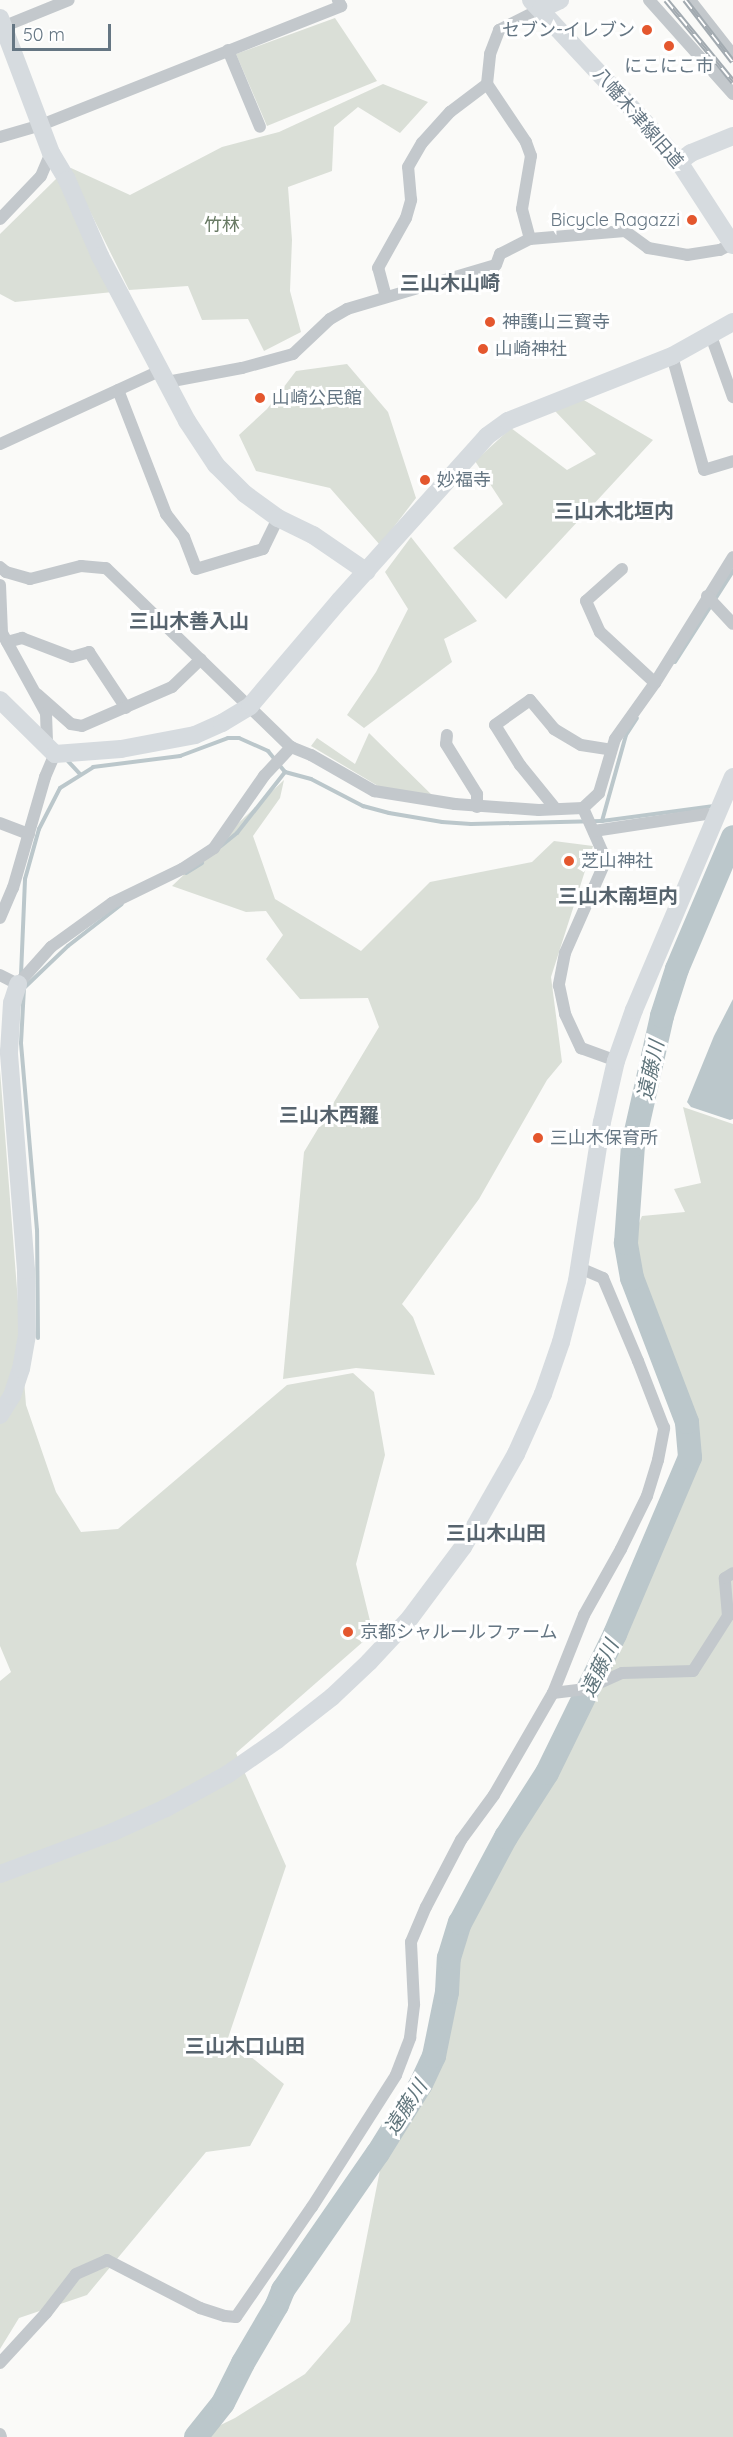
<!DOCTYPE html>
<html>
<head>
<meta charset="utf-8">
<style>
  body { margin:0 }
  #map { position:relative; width:733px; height:2437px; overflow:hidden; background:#fafaf8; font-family:Quicksand,"Noto Sans JP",sans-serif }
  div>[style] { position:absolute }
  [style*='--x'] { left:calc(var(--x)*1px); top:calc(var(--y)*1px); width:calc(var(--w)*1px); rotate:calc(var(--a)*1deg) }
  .green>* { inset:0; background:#dadfd7 }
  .water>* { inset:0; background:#bbc7cb }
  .stream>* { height:4px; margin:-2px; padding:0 2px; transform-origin:2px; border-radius:2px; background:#bbc7cb }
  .river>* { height:24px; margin:-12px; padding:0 12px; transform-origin:12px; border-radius:12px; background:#bbc7cb }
  .street>* { height:12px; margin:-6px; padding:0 6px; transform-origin:6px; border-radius:6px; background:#c3c8cc }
  .secondary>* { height:18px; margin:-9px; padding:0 9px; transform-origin:9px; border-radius:9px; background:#d6dbdf }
  .rail>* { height:6px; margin-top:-3px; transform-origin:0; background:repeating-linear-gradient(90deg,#fff 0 11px,#a2aab0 0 22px); box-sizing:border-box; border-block:2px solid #a2aab0 }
  .dots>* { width:16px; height:16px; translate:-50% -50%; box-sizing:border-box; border:3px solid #fff; border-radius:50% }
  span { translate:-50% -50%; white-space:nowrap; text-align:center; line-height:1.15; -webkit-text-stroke:6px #fff; paint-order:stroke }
  .poi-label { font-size:18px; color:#657683 }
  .right { translate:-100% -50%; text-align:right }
  .left { translate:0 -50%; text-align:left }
  .street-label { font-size:18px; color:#657683 }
  .park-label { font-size:18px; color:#687a64 }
  .neighbourhood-label { font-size:20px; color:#57646e; font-weight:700 }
  .water-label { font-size:20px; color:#60757c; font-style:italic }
  .scale { position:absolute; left:12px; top:24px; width:99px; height:27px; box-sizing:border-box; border:3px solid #657683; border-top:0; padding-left:8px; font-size:18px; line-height:21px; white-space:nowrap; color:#657683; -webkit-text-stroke:4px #fff; paint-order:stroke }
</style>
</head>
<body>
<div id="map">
  <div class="green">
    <i style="clip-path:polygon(335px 18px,377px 81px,267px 126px,236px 54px)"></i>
    <i style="clip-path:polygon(383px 84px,428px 102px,400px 133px,358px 107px,334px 127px,332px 171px,288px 187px,292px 240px,290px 291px,301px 332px,264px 351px,248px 319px,202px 320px,188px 286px,129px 290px,69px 169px,71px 168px,130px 195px,222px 147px,279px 132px)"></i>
    <i style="clip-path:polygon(57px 178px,113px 292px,15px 302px,0 294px,0 234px)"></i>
    <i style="clip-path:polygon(347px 364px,388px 412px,416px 498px,380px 545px,330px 488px,256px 471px,239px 435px,267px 409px,296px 371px)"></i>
    <i style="clip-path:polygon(582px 399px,653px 440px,506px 599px,453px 548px,503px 504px,475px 461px,511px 428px,567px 470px,596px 454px,555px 411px)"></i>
    <i style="clip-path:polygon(411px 537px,477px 621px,444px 639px,452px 662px,364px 728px,347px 715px,376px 672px,408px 609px,385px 572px)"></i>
    <i style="clip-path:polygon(369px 733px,439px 802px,378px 786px,311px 746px,317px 738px,355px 764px)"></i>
    <i style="clip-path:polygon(284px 780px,280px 798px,253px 836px,275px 899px,361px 951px,430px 882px,532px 862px,554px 841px,593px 846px,551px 977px,562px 1062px,547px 1080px,479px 1199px,402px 1304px,413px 1317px,435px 1375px,356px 1368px,283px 1379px,304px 1152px,379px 1027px,368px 998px,300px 999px,266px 959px,283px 935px,266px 911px,246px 912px,172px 886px)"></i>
    <i style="clip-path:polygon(0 1070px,26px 1405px,56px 1492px,81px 1532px,118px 1529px,287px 1385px,353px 1373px,374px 1392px,385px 1455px,356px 1564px,373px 1633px,236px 1753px,286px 1866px,228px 2038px,284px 2084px,250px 2146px,206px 2152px,87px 2295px,19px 2318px,0 2349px,0 1681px,11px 1672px,0 1646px)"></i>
    <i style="clip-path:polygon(683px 1107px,733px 1124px,733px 2437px,196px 2437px,235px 2418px,305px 2374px,350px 2322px,380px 2170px,445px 2056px,455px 1961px,466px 1924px,501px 1857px,564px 1757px,623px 1636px,695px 1463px,690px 1416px,637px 1275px,633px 1237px,642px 1216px,685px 1212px,674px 1189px,701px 1183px)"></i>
  </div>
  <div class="water">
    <i style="clip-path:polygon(733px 999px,733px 1119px,730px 1120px,691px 1107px,687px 1102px,714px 1036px)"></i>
  </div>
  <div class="stream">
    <i style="--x:675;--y:662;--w:108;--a:-57.5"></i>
    <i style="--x:66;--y:759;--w:21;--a:47"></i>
    <i style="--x:602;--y:821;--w:89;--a:-74.4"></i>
    <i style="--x:626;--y:735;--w:20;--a:-57"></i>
    <i style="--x:221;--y:846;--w:21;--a:-39"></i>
    <i style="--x:237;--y:833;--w:78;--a:-51.8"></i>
    <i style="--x:186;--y:873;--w:19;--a:-32"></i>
    <i style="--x:21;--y:975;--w:96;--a:-87.6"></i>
    <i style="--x:25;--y:879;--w:52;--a:-74.4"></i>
    <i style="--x:39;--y:829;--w:46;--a:-62.9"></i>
    <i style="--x:60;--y:788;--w:39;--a:-32"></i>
    <i style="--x:93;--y:767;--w:88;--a:-7.2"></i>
    <i style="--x:180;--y:756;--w:51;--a:-20.6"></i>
    <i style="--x:228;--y:738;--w:11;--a:0"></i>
    <i style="--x:239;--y:738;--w:32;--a:24"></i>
    <i style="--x:268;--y:751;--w:27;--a:51"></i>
    <i style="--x:285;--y:772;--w:27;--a:15"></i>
    <i style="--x:311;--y:779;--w:59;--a:27.4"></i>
    <i style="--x:363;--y:806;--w:27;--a:15"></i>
    <i style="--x:389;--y:813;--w:54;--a:9.6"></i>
    <i style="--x:442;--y:822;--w:29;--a:4"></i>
    <i style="--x:471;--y:824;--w:131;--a:-1.3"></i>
    <i style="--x:602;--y:821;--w:113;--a:-7.6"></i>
    <i style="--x:38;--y:1338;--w:108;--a:-90.5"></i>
    <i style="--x:37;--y:1230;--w:188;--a:-94.9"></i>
    <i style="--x:21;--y:1043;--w:55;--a:-86.9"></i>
    <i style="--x:24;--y:988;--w:61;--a:-43.7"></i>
    <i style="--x:68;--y:946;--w:68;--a:-37.9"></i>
  </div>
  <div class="river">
    <i style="--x:196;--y:2437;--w:43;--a:-51.5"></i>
    <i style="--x:223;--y:2403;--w:45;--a:-63.4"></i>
    <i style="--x:243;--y:2363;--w:67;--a:-59.6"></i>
    <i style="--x:277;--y:2305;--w:16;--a:-68"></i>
    <i style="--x:283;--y:2290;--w:167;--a:-55.3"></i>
    <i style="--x:378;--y:2153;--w:81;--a:-58.1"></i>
    <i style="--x:421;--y:2084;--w:31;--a:-65"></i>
    <i style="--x:434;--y:2056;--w:65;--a:-78.5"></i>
    <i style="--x:447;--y:1992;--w:34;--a:-87"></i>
    <i style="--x:449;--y:1958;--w:37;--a:-73"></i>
    <i style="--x:460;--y:1923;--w:98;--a:-61.9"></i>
    <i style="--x:506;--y:1837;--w:76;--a:-57.4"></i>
    <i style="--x:547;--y:1773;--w:155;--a:-63.9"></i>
    <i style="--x:615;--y:1634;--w:192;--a:-67"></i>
    <i style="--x:690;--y:1457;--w:35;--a:-95"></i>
    <i style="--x:687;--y:1422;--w:154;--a:-110.9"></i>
    <i style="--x:632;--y:1278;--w:36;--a:-100"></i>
    <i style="--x:626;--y:1243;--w:98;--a:-85.9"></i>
    <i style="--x:633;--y:1145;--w:132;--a:-77.3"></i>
    <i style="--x:662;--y:1016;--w:49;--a:-72.3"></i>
    <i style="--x:677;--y:969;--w:143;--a:-67"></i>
  </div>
  <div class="street">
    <i style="--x:649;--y:0;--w:126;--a:48.2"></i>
    <i style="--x:690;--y:0;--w:70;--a:52"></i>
    <i style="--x:0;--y:28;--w:74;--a:-22.1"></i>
    <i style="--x:228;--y:50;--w:83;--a:67.4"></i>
    <i style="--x:0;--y:137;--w:43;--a:-16.3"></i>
    <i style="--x:41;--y:125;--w:323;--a:-21.6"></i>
    <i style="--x:341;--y:6;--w:7;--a:-117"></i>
    <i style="--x:0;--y:219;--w:59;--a:-46.4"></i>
    <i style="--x:41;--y:176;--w:25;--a:-67"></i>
    <i style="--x:530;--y:239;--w:31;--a:-105"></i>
    <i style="--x:522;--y:209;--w:54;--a:-80.4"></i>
    <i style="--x:531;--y:156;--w:15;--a:-110"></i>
    <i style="--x:526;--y:142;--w:70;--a:-123.9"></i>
    <i style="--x:487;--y:84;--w:30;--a:-84"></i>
    <i style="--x:490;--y:54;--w:26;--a:-69"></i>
    <i style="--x:499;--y:30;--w:47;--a:-26.6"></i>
    <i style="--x:386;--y:297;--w:30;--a:-105"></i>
    <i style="--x:378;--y:268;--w:57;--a:-60.8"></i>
    <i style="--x:406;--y:218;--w:19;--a:-74"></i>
    <i style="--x:411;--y:200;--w:33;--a:-95"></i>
    <i style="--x:408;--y:167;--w:28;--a:-60"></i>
    <i style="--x:422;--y:143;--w:42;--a:-47.9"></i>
    <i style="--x:450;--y:112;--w:46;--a:-37.1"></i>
    <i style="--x:711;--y:336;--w:65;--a:70.2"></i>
    <i style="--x:672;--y:356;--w:118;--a:74.3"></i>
    <i style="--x:704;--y:470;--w:30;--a:-17"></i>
    <i style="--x:167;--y:382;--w:76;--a:-10.6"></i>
    <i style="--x:242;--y:368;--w:53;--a:-15.4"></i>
    <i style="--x:293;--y:354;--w:51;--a:-43.4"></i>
    <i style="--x:330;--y:319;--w:20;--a:-30"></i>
    <i style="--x:347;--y:309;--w:155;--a:-16.5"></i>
    <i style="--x:496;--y:265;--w:12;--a:-70"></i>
    <i style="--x:500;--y:254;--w:34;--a:-27"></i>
    <i style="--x:530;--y:239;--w:95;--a:-4.8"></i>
    <i style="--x:625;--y:231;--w:29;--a:36"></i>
    <i style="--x:648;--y:248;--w:40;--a:10"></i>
    <i style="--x:687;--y:255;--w:33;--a:-9"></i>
    <i style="--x:720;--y:250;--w:13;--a:-27"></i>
    <i style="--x:118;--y:390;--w:133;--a:68.8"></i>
    <i style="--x:166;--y:514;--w:29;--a:52"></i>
    <i style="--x:184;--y:537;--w:34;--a:69"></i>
    <i style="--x:196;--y:569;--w:70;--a:-16.6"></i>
    <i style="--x:263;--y:549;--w:34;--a:-64"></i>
    <i style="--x:0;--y:444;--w:178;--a:-24.6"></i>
    <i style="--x:0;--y:567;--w:8;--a:40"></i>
    <i style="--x:6;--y:572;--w:25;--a:16"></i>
    <i style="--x:30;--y:579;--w:53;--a:-14.3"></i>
    <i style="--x:81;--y:566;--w:25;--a:5"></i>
    <i style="--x:106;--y:568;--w:257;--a:44.1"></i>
    <i style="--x:291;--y:747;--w:22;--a:22"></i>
    <i style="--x:311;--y:755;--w:73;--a:29.7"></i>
    <i style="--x:374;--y:791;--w:82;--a:9.1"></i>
    <i style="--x:455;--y:804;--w:84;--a:4.1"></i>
    <i style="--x:539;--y:810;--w:44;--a:-2.6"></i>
    <i style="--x:583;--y:808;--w:22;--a:-43"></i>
    <i style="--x:599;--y:793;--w:56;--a:-73.5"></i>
    <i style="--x:615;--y:739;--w:69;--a:-54.5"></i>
    <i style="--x:655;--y:683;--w:148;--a:-58.2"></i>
    <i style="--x:622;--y:569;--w:48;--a:138.4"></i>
    <i style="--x:586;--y:601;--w:34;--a:66"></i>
    <i style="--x:600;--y:632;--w:75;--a:42.8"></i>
    <i style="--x:0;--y:585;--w:48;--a:87.6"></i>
    <i style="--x:2;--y:633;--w:91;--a:61.2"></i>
    <i style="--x:46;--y:713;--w:33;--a:88"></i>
    <i style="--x:707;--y:596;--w:38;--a:47"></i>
    <i style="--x:7;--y:642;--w:16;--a:-15"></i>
    <i style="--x:22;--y:638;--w:53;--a:20.8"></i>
    <i style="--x:72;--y:657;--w:18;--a:-16"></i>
    <i style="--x:89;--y:652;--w:67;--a:56.5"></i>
    <i style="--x:37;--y:694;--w:45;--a:41.4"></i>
    <i style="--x:71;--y:724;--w:11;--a:10"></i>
    <i style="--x:82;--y:726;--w:98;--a:-23.4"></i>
    <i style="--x:172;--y:687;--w:40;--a:-44"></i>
    <i style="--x:447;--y:735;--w:9;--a:96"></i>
    <i style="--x:446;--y:744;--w:59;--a:58.2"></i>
    <i style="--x:477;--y:794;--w:13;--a:90"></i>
    <i style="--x:555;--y:808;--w:55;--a:-129.1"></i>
    <i style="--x:520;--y:765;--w:47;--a:-122"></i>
    <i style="--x:495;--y:725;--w:43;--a:-35.5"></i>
    <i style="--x:530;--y:700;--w:38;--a:50"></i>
    <i style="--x:554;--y:729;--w:31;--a:31"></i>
    <i style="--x:581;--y:745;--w:30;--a:9"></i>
    <i style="--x:583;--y:808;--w:57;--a:66.1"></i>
    <i style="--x:606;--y:860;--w:102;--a:113.8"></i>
    <i style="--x:565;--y:953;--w:33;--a:101"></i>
    <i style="--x:559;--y:985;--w:30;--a:78"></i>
    <i style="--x:565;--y:1014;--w:38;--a:65"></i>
    <i style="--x:581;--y:1048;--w:37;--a:20"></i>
    <i style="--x:0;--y:823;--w:31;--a:21"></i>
    <i style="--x:594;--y:831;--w:113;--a:-8.6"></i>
    <i style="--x:706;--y:814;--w:10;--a:17"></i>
    <i style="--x:0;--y:918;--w:33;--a:-67"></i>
    <i style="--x:13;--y:888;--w:116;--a:-73.9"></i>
    <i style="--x:45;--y:777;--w:25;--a:-67"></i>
    <i style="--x:0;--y:975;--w:20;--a:27"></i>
    <i style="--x:18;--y:984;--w:50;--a:-48.3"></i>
    <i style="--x:51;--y:947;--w:75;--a:-35.8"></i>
    <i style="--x:112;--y:903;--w:78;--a:-25.9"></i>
    <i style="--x:182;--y:869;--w:38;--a:-33"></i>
    <i style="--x:214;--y:848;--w:88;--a:-55.2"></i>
    <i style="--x:264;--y:776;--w:40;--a:-47"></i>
    <i style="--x:553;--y:1693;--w:33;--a:-7"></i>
    <i style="--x:586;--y:1689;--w:39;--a:-24"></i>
    <i style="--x:622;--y:1673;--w:71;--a:-1.6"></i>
    <i style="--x:693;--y:1671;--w:65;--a:-57.5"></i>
    <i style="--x:728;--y:1616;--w:38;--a:-95"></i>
    <i style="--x:725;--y:1578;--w:9;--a:-32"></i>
    <i style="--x:0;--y:2363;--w:68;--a:-47.4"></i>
    <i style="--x:46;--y:2313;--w:49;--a:-52.4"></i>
    <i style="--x:76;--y:2274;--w:34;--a:-24"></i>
    <i style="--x:107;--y:2260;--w:105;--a:27.3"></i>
    <i style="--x:200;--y:2308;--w:26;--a:18"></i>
    <i style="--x:225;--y:2316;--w:11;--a:5"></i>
    <i style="--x:236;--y:2317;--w:134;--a:-55.4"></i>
    <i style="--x:312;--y:2207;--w:156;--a:-57.5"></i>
    <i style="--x:396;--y:2075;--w:40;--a:-69"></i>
    <i style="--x:410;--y:2038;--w:34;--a:-83"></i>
    <i style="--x:414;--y:2004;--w:62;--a:-92.8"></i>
    <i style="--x:411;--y:1942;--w:38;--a:-67"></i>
    <i style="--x:426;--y:1907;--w:76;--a:-62.4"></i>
    <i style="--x:461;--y:1840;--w:56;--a:-53.7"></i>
    <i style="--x:494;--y:1795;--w:118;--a:-60"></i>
    <i style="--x:553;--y:1693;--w:84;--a:-68.3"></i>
    <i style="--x:584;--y:1615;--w:76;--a:-60.7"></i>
    <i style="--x:621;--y:1549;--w:59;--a:-63.9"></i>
    <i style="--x:647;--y:1496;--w:38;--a:-73"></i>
    <i style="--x:658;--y:1460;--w:33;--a:-79"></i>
    <i style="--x:664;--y:1428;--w:72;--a:-111.2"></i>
    <i style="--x:638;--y:1361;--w:90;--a:-112.9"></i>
    <i style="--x:603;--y:1278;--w:26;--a:-157"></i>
    <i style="--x:0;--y:2434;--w:3;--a:72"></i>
  </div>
  <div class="secondary">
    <i style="--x:531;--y:0;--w:175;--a:47.1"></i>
    <i style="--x:650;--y:128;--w:45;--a:49.5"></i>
    <i style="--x:679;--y:162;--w:99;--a:57"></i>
    <i style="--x:541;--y:9;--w:21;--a:-25"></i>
    <i style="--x:0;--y:18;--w:144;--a:69.3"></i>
    <i style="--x:51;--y:153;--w:31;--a:59"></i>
    <i style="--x:67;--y:180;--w:83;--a:66.5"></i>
    <i style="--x:100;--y:256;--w:187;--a:62.2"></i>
    <i style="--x:187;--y:421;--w:53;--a:56.6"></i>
    <i style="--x:216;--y:465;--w:41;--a:45"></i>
    <i style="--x:245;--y:494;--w:41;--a:36"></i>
    <i style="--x:278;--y:518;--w:39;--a:26"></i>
    <i style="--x:313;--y:535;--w:65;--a:34.4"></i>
    <i style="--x:679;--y:162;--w:15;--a:-37"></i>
    <i style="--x:691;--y:153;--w:45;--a:-22"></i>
    <i style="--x:0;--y:700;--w:77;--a:44.5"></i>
    <i style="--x:55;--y:754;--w:66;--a:-4.3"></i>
    <i style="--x:121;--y:749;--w:75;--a:-10.7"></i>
    <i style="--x:195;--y:735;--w:30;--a:-24"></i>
    <i style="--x:222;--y:723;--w:33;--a:-31"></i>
    <i style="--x:250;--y:706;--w:139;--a:-49.7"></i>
    <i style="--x:340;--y:600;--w:220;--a:-48.1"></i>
    <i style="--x:487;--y:436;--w:26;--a:-36"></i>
    <i style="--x:508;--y:421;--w:176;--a:-21.6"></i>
    <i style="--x:672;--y:356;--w:70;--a:-29.1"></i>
    <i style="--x:0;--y:1415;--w:22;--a:-58"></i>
    <i style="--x:12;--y:1396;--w:28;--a:-72"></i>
    <i style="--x:21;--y:1369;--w:35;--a:-80"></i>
    <i style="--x:27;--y:1335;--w:65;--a:-90.9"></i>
    <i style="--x:26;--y:1270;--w:219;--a:-94.5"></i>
    <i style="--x:9;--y:1052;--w:49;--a:-86.5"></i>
    <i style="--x:12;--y:1003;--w:20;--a:-72"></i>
    <i style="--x:0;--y:1874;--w:121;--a:-20.4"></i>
    <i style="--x:113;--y:1832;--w:58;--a:-24.4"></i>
    <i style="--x:166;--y:1808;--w:71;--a:-28.7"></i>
    <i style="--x:228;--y:1774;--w:60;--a:-34.8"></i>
    <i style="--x:277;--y:1740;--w:70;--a:-38"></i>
    <i style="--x:332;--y:1697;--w:51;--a:-43.4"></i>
    <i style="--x:369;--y:1662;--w:60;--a:-47"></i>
    <i style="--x:410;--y:1618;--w:89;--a:-53.3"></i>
    <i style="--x:463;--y:1547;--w:107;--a:-60.3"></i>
    <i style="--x:516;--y:1454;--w:66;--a:-65.8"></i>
    <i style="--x:543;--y:1394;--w:55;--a:-70.9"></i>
    <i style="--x:561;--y:1342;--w:63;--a:-75.3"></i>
    <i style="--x:577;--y:1281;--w:161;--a:-81.1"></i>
    <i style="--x:602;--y:1122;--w:63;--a:-77.1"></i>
    <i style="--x:616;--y:1061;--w:54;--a:-70.6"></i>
    <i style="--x:634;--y:1010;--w:253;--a:-67"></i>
  </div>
  <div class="rail">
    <i style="--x:666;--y:0;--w:106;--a:50.7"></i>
    <i style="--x:685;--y:0;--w:78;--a:52.3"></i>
  </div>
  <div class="dots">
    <i style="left:647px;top:30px;background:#e4572e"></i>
    <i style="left:669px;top:46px;background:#e4572e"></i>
    <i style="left:692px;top:220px;background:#e4572e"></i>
    <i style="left:490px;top:322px;background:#e4572e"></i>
    <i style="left:483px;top:349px;background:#e4572e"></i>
    <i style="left:260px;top:398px;background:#e4572e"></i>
    <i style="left:425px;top:480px;background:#e4572e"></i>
    <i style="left:569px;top:861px;background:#e4572e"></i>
    <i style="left:538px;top:1138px;background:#e4572e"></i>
    <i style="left:348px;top:1632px;background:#e4572e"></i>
  </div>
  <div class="poi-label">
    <span class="right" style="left:635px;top:30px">セブン-イレブン</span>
    <span style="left:669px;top:66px">にこにこ市</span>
    <span class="right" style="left:680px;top:220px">Bicycle Ragazzi</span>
    <span class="left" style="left:502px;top:322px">神護山三寳寺</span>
    <span class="left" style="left:495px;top:349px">山崎神社</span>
    <span class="left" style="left:272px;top:398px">山崎公民館</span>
    <span class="left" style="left:437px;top:480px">妙福寺</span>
    <span class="left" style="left:581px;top:861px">芝山神社</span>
    <span class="left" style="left:550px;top:1138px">三山木保育所</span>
    <span class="left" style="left:360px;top:1632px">京都シャルールファーム</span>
  </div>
  <div class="street-label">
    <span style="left:638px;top:118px;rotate:49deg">八幡木津線旧道</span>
  </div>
  <div class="park-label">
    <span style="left:222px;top:225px">竹林</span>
  </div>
  <div class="neighbourhood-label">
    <span style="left:450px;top:282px">三山木山崎</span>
    <span style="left:614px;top:510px">三山木北垣内</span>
    <span style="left:189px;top:620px">三山木善入山</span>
    <span style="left:618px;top:895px">三山木南垣内</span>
    <span style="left:329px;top:1114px">三山木西羅</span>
    <span style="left:496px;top:1532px">三山木山田</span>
    <span style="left:245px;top:2045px">三山木口山田</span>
  </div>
  <div class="water-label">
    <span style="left:650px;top:1070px;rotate:-78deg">遠藤川</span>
    <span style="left:599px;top:1668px;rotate:-64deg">遠藤川</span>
    <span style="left:405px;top:2107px;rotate:-57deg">遠藤川</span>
  </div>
  <div class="scale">50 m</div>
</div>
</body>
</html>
